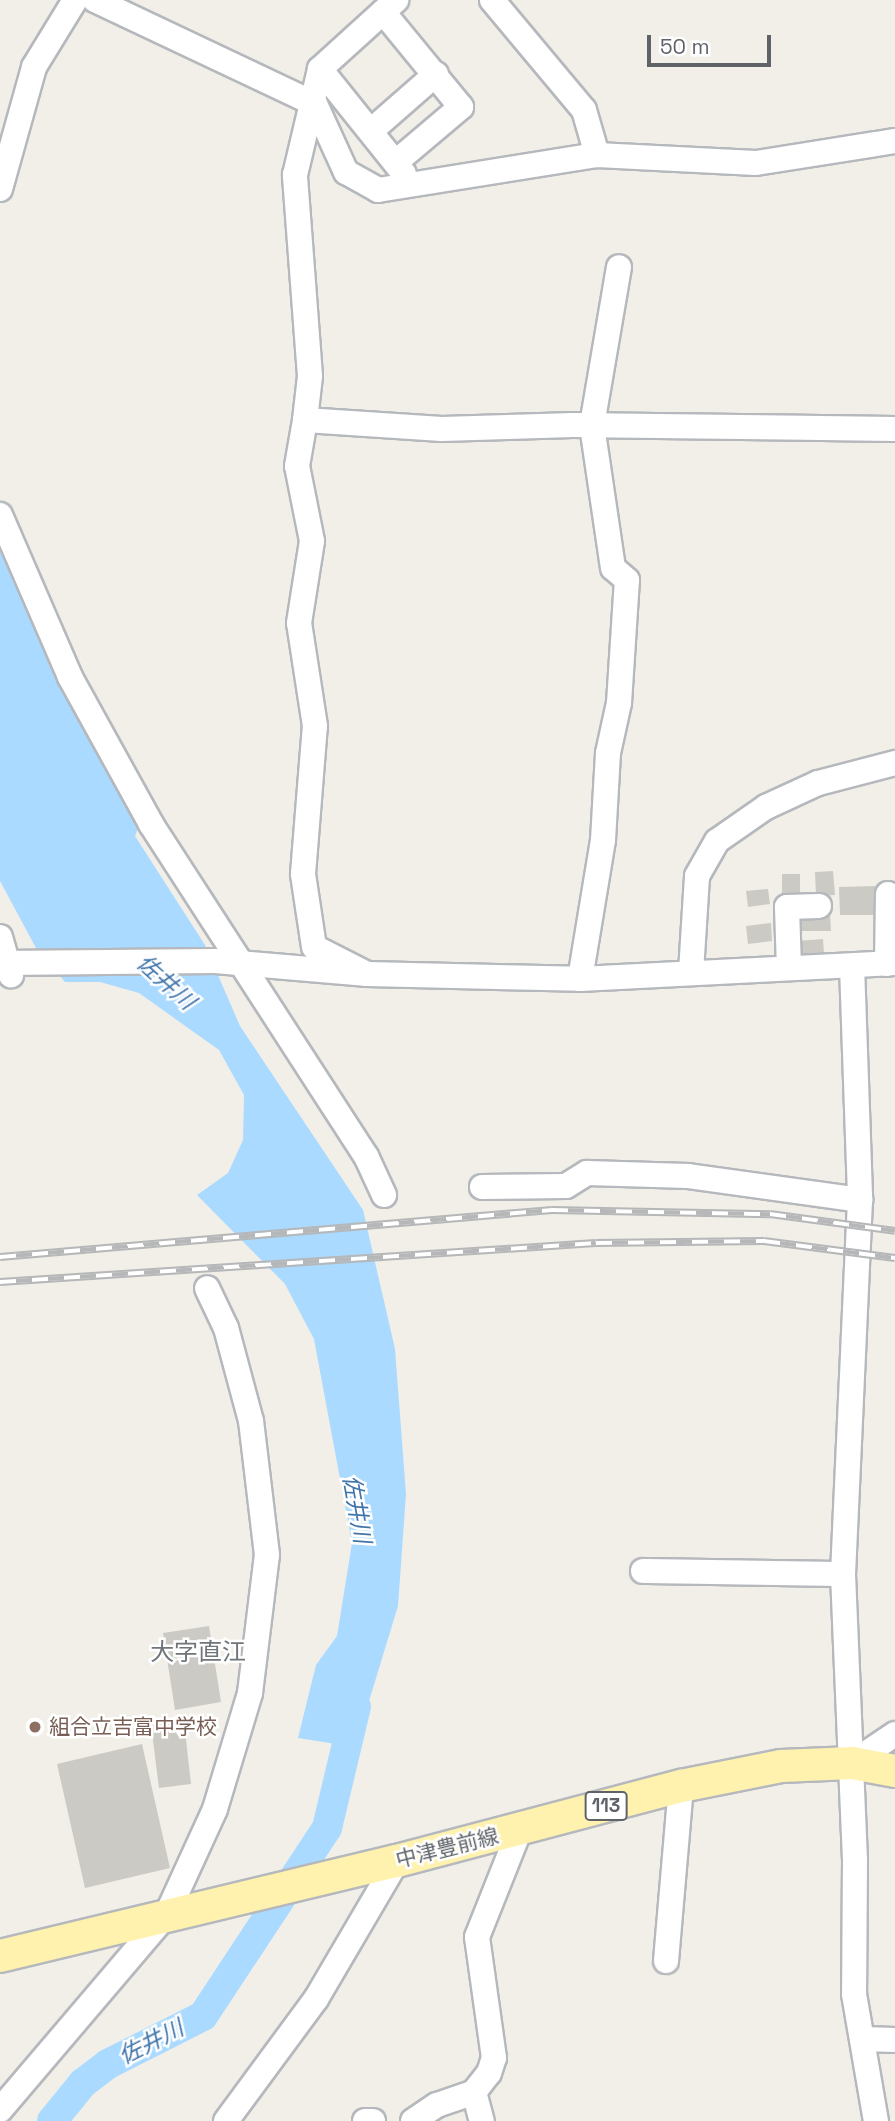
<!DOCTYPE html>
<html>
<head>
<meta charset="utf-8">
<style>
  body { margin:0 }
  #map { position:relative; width:895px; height:2121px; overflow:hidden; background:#f1efe8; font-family:"Space Grotesk","Noto Sans JP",sans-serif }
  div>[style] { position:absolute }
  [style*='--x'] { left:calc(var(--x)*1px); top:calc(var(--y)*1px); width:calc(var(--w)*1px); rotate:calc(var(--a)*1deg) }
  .water>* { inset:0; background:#aadaff }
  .river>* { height:30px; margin:-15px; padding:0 15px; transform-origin:15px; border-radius:15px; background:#aadaff }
  .building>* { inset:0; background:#cccac5 }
  .roads { filter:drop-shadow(2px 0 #b5b8bc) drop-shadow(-2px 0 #b5b8bc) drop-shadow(0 2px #b5b8bc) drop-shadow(0 -2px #b5b8bc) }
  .minor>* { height:24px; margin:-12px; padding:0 12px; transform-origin:12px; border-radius:12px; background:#fff }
  .major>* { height:32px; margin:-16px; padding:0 16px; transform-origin:16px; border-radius:16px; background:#fff2af }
  .rail>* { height:8px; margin-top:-4px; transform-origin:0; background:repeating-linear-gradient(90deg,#fff 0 16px,#b6b7b8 0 32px); box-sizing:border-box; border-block:2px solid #b6b7b8 }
  .dots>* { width:19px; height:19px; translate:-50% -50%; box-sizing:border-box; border:4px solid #fff; border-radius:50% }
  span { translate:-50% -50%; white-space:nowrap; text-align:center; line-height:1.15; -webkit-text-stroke:5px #fff; paint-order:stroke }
  .shield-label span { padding:2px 5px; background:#fff; border:2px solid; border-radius:5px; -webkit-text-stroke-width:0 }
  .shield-label { font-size:19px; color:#5f6368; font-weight:700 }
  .education-label { font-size:21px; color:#785e54 }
  .left { translate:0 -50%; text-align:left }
  .street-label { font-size:21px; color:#5f6368 }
  .water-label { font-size:23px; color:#4174aa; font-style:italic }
  .quarter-label { font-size:24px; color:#70757a }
  .scale { position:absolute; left:647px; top:35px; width:124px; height:32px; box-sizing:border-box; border:4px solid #5f6368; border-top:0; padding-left:9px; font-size:21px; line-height:24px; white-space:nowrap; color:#5f6368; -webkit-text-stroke:5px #fff; paint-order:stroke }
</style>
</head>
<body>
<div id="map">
  <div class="water">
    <i style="clip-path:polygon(0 551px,96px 749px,140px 823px,135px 836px,205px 945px,240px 1026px,363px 1210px,395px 1349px,406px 1494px,398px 1606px,355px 1747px,298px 1738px,316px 1665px,337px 1636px,352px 1543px,314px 1339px,285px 1284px,197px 1195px,228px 1173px,243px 1140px,244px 1095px,219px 1050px,139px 993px,100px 982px,65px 982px,36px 948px,0 881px)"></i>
  </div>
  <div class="river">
    <i style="--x:52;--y:2121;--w:49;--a:-50.8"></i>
    <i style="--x:83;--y:2083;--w:31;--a:-37"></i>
    <i style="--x:108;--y:2064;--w:106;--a:-26.8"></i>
    <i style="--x:203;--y:2016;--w:225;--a:-56.6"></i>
    <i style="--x:327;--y:1828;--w:125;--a:-76.6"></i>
  </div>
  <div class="building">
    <i style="clip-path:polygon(833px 871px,835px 895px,816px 896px,815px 872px)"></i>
    <i style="clip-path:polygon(782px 874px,800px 874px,800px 897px,782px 897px)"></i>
    <i style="clip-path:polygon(875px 886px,875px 915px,840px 915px,839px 887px)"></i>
    <i style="clip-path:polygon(768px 889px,770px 904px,748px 907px,746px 891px)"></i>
    <i style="clip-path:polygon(830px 914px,831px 931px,801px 931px,801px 915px)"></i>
    <i style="clip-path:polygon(771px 923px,772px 941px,748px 944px,746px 926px)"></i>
    <i style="clip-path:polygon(823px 939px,824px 954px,798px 957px,797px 941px)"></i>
    <i style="clip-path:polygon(209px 1626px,221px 1702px,175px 1710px,163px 1633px)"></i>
    <i style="clip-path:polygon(184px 1722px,191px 1784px,159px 1788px,151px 1725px)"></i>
    <i style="clip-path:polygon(142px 1744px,170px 1868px,85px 1888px,57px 1764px)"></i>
  </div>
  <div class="roads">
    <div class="minor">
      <i style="--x:95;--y:0;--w:243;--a:25.3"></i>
      <i style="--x:315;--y:104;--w:75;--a:65.5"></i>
      <i style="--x:346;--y:172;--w:37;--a:29"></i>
      <i style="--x:378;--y:190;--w:222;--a:-9.1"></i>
      <i style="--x:597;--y:155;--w:159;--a:2.9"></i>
      <i style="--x:756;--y:163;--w:141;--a:-9"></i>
      <i style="--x:492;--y:0;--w:143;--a:50.1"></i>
      <i style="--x:584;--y:110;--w:47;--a:73.9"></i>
      <i style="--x:383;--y:12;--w:123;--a:50.6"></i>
      <i style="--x:461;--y:107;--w:85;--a:139.8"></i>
      <i style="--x:320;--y:69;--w:134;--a:51.3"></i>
      <i style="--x:372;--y:130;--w:85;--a:-41.2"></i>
      <i style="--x:0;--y:189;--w:127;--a:-74.4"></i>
      <i style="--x:34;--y:67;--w:79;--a:-58.5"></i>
      <i style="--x:305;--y:420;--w:44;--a:-83.5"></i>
      <i style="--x:310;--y:376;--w:202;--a:-94.3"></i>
      <i style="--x:295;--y:175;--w:109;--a:-76.7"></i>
      <i style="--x:320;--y:69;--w:103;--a:-42.2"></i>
      <i style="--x:0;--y:515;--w:176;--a:66.6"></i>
      <i style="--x:70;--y:677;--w:168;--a:61.1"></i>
      <i style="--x:151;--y:824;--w:396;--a:57.1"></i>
      <i style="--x:366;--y:1156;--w:43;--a:65.2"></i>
      <i style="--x:0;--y:937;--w:40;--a:74"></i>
      <i style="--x:0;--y:963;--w:215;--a:-0.5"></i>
      <i style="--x:215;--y:961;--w:153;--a:4.9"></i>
      <i style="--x:367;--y:974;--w:213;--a:1.3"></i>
      <i style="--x:580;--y:979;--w:315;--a:-2.9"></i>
      <i style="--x:887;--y:964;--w:70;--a:-89.2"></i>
      <i style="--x:852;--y:966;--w:234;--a:88"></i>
      <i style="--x:860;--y:1200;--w:374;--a:92.6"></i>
      <i style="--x:843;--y:1574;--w:287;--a:87.6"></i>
      <i style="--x:855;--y:1861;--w:133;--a:90.4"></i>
      <i style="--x:854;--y:1994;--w:129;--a:80.2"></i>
      <i style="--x:789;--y:968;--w:61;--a:-91.9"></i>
      <i style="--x:787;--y:907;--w:32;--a:-2"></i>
      <i style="--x:691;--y:972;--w:96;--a:-86.4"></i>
      <i style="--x:697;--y:876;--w:40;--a:-60.3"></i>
      <i style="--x:717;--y:841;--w:60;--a:-34.8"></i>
      <i style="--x:766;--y:807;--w:57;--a:-24.8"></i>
      <i style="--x:818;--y:783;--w:80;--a:-14.6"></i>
      <i style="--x:367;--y:974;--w:59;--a:-153"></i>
      <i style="--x:314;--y:947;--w:74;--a:-98.6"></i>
      <i style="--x:303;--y:874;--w:148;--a:-85.4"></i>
      <i style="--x:315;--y:726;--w:104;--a:-98.8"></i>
      <i style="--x:299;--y:623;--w:83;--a:-81"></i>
      <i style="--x:312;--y:541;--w:76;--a:-101.3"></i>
      <i style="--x:297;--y:466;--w:47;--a:-80.1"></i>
      <i style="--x:305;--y:420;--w:137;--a:3.8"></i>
      <i style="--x:442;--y:429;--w:131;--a:-1.7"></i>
      <i style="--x:573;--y:425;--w:322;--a:0.7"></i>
      <i style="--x:580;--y:979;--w:141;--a:-80.6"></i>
      <i style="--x:603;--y:840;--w:87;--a:-86.7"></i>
      <i style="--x:608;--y:753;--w:51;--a:-77.6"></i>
      <i style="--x:619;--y:703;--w:123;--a:-86.3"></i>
      <i style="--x:627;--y:580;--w:18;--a:-139"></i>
      <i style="--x:613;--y:568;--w:145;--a:-98.4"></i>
      <i style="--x:592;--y:425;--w:160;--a:-80.3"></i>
      <i style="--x:482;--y:1187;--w:84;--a:-0.7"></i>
      <i style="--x:566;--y:1186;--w:25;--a:-32"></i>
      <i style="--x:587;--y:1173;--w:101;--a:1.7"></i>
      <i style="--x:688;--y:1176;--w:174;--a:7.9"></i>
      <i style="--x:643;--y:1571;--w:200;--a:0.9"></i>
      <i style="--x:852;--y:1763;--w:52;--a:-34"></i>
      <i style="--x:666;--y:1961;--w:176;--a:-85.1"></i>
      <i style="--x:863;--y:2039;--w:32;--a:2"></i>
      <i style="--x:474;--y:2092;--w:30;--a:75"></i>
      <i style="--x:0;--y:2110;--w:257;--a:-49.6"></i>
      <i style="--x:167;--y:1914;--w:115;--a:-65.4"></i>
      <i style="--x:215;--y:1809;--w:121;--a:-73.2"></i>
      <i style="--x:250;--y:1693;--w:139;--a:-83"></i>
      <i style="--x:267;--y:1555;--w:135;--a:-96.8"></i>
      <i style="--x:251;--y:1421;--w:96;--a:-105"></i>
      <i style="--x:226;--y:1328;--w:44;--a:-115.4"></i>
      <i style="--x:226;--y:2121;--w:152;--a:-53.6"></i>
      <i style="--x:316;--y:1999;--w:160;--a:-59.6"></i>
      <i style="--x:365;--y:2121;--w:8;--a:0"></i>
      <i style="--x:413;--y:2121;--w:29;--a:-34"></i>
      <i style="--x:437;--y:2105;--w:39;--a:-19"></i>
      <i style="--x:474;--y:2092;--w:24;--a:-52"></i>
      <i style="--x:489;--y:2073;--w:16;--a:-72"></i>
      <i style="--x:494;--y:2058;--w:122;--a:-98"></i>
      <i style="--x:477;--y:1937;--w:116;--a:-68.3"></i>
    </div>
    <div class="major">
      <i style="--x:0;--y:1956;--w:408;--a:-13.5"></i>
      <i style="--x:397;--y:1861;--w:294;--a:-14.8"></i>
      <i style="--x:681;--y:1786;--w:102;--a:-11.3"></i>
      <i style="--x:781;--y:1766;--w:71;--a:-2.4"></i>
      <i style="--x:852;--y:1763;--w:44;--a:10.5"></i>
    </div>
  </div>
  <div class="rail">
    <i style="--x:0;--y:1257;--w:554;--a:-4.87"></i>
    <i style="--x:552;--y:1210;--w:218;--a:1.1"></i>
    <i style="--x:770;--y:1214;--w:126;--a:7.7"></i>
    <i style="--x:0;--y:1282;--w:597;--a:-3.74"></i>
    <i style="--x:596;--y:1243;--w:168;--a:-0.7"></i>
    <i style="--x:764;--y:1241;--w:132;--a:7.4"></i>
  </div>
  <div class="dots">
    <i style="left:35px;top:1727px;background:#8d6e63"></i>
  </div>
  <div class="shield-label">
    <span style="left:606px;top:1806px">113</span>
  </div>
  <div class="education-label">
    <span class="left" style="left:49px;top:1727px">組合立吉富中学校</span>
  </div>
  <div class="street-label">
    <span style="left:447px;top:1848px;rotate:-14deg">中津豊前線</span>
  </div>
  <div class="water-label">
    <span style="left:166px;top:982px;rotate:42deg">佐井川</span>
    <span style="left:357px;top:1509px;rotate:80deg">佐井川</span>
    <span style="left:151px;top:2042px;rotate:-27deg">佐井川</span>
  </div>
  <div class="quarter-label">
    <span style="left:198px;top:1652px">大字直江</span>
  </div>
  <div class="scale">50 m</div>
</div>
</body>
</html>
